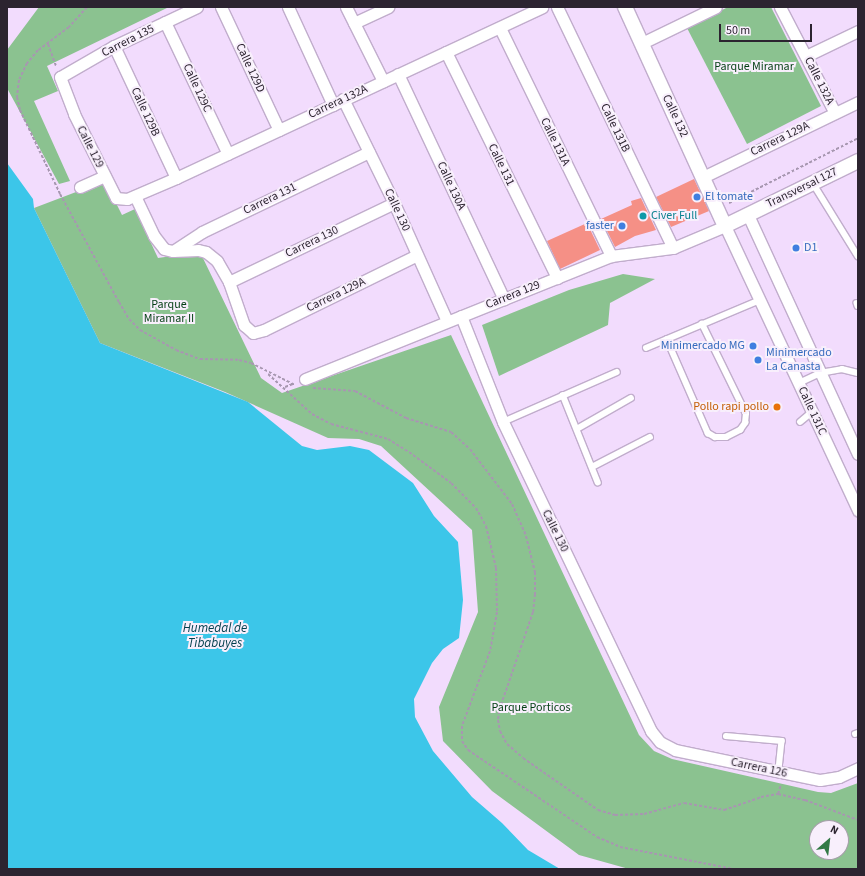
<!DOCTYPE html>
<html>
<head>
<meta charset="utf-8">
<style>
  body { margin:0 }
  #map { position:relative; width:865px; height:876px; overflow:hidden; background:#f2dcfd; font-family:"Source Sans 3",sans-serif }
  div>[style] { position:absolute }
  [style*='--x'] { left:calc(var(--x)*1px); top:calc(var(--y)*1px); width:calc(var(--w)*1px); rotate:calc(var(--a)*1deg) }
  .green>* { inset:0; background:#8bc290 }
  .water>* { inset:0; background:#3cc6e9 }
  .building>* { inset:0; background:#f59086 }
  .path>* { height:2px; margin-top:-1px; transform-origin:0; background:repeating-linear-gradient(90deg,#a797b0 0 3px,transparent 0 5px) }
  .roads { filter:drop-shadow(1px 0 #c1adcc) drop-shadow(-1px 0 #c1adcc) drop-shadow(0 1px #c1adcc) drop-shadow(0 -1px #c1adcc) }
  .service>* { height:5.5px; margin:-2.75px; padding:0 2.75px; transform-origin:2.75px; border-radius:2.75px; background:#fff }
  .minor>* { height:11px; margin:-5.5px; padding:0 5.5px; transform-origin:5.5px; border-radius:5.5px; background:#fff }
  .tertiary>* { height:14px; margin:-7px; padding:0 7px; transform-origin:7px; border-radius:7px; background:#fff }
  .dots>* { width:11px; height:11px; translate:-50% -50%; box-sizing:border-box; border:2px solid #f8effc; border-radius:50% }
  span { translate:-50% -50%; white-space:nowrap; text-align:center; line-height:1.15; -webkit-text-stroke:4px #f8effc; paint-order:stroke }
  .street-label { font-size:12px; color:#2c2430 }
  .park-label { font-size:12px; color:#033f13 }
  .shop-label { font-size:12px; color:#366cbe }
  .left { translate:0 -50%; text-align:left }
  .right { translate:-100% -50%; text-align:right }
  .culture-label { font-size:12px; color:#0d838f }
  .food-label { font-size:12px; color:#c56008 }
  .water-label { font-size:13px; color:#003e4c; font-style:italic }
  .frame { position:absolute; inset:0; border:8px solid #2c2430; pointer-events:none }
  .north { position:absolute; left:809px; top:820px; width:40px; height:40px; box-sizing:border-box; background:#f8effc; border:1px solid #a69eaa; border-radius:50%; rotate:28deg; font-size:11px; font-weight:700; line-height:16px; text-align:center; color:#2c2430 }
  .north::after { content:''; display:block; margin:auto; width:14px; height:18px; background:#337a46; clip-path:polygon(50% 0,100% 100%,50% 72%,0 100%) }
  .scale { position:absolute; left:719px; top:24px; width:93px; height:18px; box-sizing:border-box; border:2px solid #2c2430; border-top:0; padding-left:5px; font-size:12px; line-height:14px; white-space:nowrap; color:#2c2430; -webkit-text-stroke:3px #f8effc; paint-order:stroke }
</style>
</head>
<body>
<div id="map">
  <div class="green">
    <i style="clip-path:polygon(39px 7px,169px 7px,47px 66px,58px 91px,34px 101px,70px 181px,59px 184px,7px 88px,7px 50px)"></i>
    <i style="clip-path:polygon(728px 7px,771px 7px,821px 106px,747px 144px,687px 28px)"></i>
    <i style="clip-path:polygon(evenodd,105px 181px,122px 215px,135px 209px,158px 258px,200px 252px,261px 378px,282px 393px,451px 335px,639px 735px,654px 751px,672px 759px,818px 792px,831px 793px,858px 783px,858px 869px,629px 869px,579px 855px,492px 791px,443px 741px,439px 707px,478px 612px,472px 530px,381px 446px,359px 439px,328px 438px,225px 392px,100px 343px,34px 208px,105px 181px,817px 828px,841px 828px,841px 852px,817px 852px,817px 828px)"></i>
    <i style="clip-path:polygon(623px 274px,655px 279px,610px 303px,608px 325px,499px 376px,482px 325px,569px 290px)"></i>
  </div>
  <div class="water">
    <i style="clip-path:polygon(7px 163px,33px 199px,34px 208px,100px 343px,248px 402px,302px 446px,317px 450px,350px 446px,369px 450px,413px 483px,434px 516px,458px 542px,463px 600px,459px 638px,443px 649px,432px 663px,414px 699px,415px 717px,433px 751px,472px 797px,502px 823px,528px 850px,560px 869px,7px 869px)"></i>
  </div>
  <div class="building">
    <i style="clip-path:polygon(694px 179px,709px 211px,671px 227px,656px 197px)"></i>
    <i style="clip-path:polygon(641px 198px,656px 230px,635px 236px,615px 247px,601px 219px,632px 205px,631px 201px)"></i>
    <i style="clip-path:polygon(587px 223px,600px 250px,560px 269px,547px 241px)"></i>
  </div>
  <div class="path">
    <i style="--x:87;--y:7;--w:27;--a:132"></i>
    <i style="--x:69;--y:27;--w:39;--a:143"></i>
    <i style="--x:38;--y:50;--w:17;--a:130"></i>
    <i style="--x:27;--y:63;--w:19;--a:115"></i>
    <i style="--x:19;--y:80;--w:17;--a:97"></i>
    <i style="--x:17;--y:97;--w:13;--a:77"></i>
    <i style="--x:20;--y:110;--w:93;--a:64.5"></i>
    <i style="--x:60;--y:194;--w:123;--a:61.4"></i>
    <i style="--x:119;--y:302;--w:20;--a:60"></i>
    <i style="--x:129;--y:319;--w:16;--a:45"></i>
    <i style="--x:140;--y:330;--w:41;--a:29.1"></i>
    <i style="--x:176;--y:350;--w:26;--a:21"></i>
    <i style="--x:200;--y:359;--w:39;--a:1"></i>
    <i style="--x:239;--y:360;--w:12;--a:14"></i>
    <i style="--x:251;--y:363;--w:49;--a:26.6"></i>
    <i style="--x:48;--y:44;--w:23;--a:70"></i>
    <i style="--x:729;--y:203;--w:144;--a:-26.7"></i>
    <i style="--x:268;--y:374;--w:59;--a:42.3"></i>
    <i style="--x:312;--y:414;--w:21;--a:28"></i>
    <i style="--x:331;--y:424;--w:59;--a:14.7"></i>
    <i style="--x:388;--y:439;--w:25;--a:32"></i>
    <i style="--x:409;--y:452;--w:52;--a:36.4"></i>
    <i style="--x:451;--y:483;--w:35;--a:45"></i>
    <i style="--x:476;--y:508;--w:21;--a:61"></i>
    <i style="--x:486;--y:526;--w:43;--a:76.6"></i>
    <i style="--x:496;--y:568;--w:44;--a:88.7"></i>
    <i style="--x:497;--y:612;--w:40;--a:100"></i>
    <i style="--x:490;--y:651;--w:80;--a:110.5"></i>
    <i style="--x:462;--y:726;--w:15;--a:90"></i>
    <i style="--x:462;--y:741;--w:11;--a:56"></i>
    <i style="--x:468;--y:750;--w:156;--a:34"></i>
    <i style="--x:597;--y:837;--w:25;--a:23"></i>
    <i style="--x:620;--y:847;--w:116;--a:10.9"></i>
    <i style="--x:285;--y:387;--w:9;--a:-21"></i>
    <i style="--x:313;--y:388;--w:42;--a:4.1"></i>
    <i style="--x:355;--y:391;--w:58;--a:27.9"></i>
    <i style="--x:406;--y:418;--w:47;--a:17.3"></i>
    <i style="--x:451;--y:432;--w:25;--a:42"></i>
    <i style="--x:470;--y:449;--w:69;--a:52.6"></i>
    <i style="--x:512;--y:504;--w:35;--a:66"></i>
    <i style="--x:526;--y:536;--w:37;--a:76"></i>
    <i style="--x:535;--y:572;--w:22;--a:90"></i>
    <i style="--x:535;--y:594;--w:18;--a:96"></i>
    <i style="--x:533;--y:612;--w:105;--a:109"></i>
    <i style="--x:499;--y:711;--w:9;--a:96"></i>
    <i style="--x:498;--y:720;--w:11;--a:80"></i>
    <i style="--x:500;--y:731;--w:15;--a:62"></i>
    <i style="--x:507;--y:744;--w:21;--a:41"></i>
    <i style="--x:523;--y:758;--w:91;--a:34.7"></i>
    <i style="--x:598;--y:810;--w:18;--a:16"></i>
    <i style="--x:615;--y:815;--w:29;--a:-2"></i>
    <i style="--x:644;--y:814;--w:41;--a:-15.4"></i>
    <i style="--x:684;--y:803;--w:41;--a:9.9"></i>
    <i style="--x:724;--y:810;--w:39;--a:-19"></i>
    <i style="--x:761;--y:797;--w:17;--a:-10"></i>
    <i style="--x:778;--y:794;--w:28;--a:13"></i>
    <i style="--x:805;--y:800;--w:57;--a:20.7"></i>
    <i style="--x:778;--y:794;--w:10;--a:-73"></i>
  </div>
  <div class="roads">
    <div class="service">
      <i style="--x:813;--y:183;--w:86;--a:58.3"></i>
      <i style="--x:857;--y:303;--w:3;--a:72"></i>
      <i style="--x:667;--y:339;--w:103;--a:66.4"></i>
      <i style="--x:708;--y:433;--w:8;--a:30"></i>
      <i style="--x:715;--y:437;--w:11;--a:0"></i>
      <i style="--x:726;--y:437;--w:16;--a:-27"></i>
      <i style="--x:740;--y:430;--w:9;--a:-54"></i>
      <i style="--x:745;--y:423;--w:9;--a:-84"></i>
      <i style="--x:746;--y:414;--w:100;--a:-116.1"></i>
      <i style="--x:646;--y:348;--w:124;--a:-22.8"></i>
      <i style="--x:799;--y:383;--w:23;--a:-25"></i>
      <i style="--x:820;--y:373;--w:22;--a:-10"></i>
      <i style="--x:842;--y:369;--w:16;--a:14"></i>
      <i style="--x:563;--y:395;--w:94;--a:68.1"></i>
      <i style="--x:503;--y:422;--w:124;--a:-23.7"></i>
      <i style="--x:800;--y:422;--w:16;--a:-40"></i>
      <i style="--x:577;--y:429;--w:62;--a:-29.9"></i>
      <i style="--x:592;--y:467;--w:65;--a:-27.3"></i>
      <i style="--x:855;--y:734;--w:3;--a:-18"></i>
      <i style="--x:726;--y:736;--w:56;--a:5.1"></i>
      <i style="--x:782;--y:741;--w:31;--a:96"></i>
    </div>
    <div class="minor">
      <i style="--x:197;--y:7;--w:92;--a:154.8"></i>
      <i style="--x:114;--y:46;--w:62;--a:150.1"></i>
      <i style="--x:60;--y:77;--w:40;--a:69"></i>
      <i style="--x:74;--y:114;--w:94;--a:63.4"></i>
      <i style="--x:116;--y:198;--w:11;--a:5"></i>
      <i style="--x:127;--y:199;--w:53;--a:-23.2"></i>
      <i style="--x:176;--y:178;--w:404;--a:-25"></i>
      <i style="--x:221;--y:7;--w:136;--a:64.8"></i>
      <i style="--x:288;--y:7;--w:108;--a:65.3"></i>
      <i style="--x:346;--y:7;--w:83;--a:63.4"></i>
      <i style="--x:557;--y:7;--w:267;--a:64.3"></i>
      <i style="--x:780;--y:7;--w:119;--a:62.6"></i>
      <i style="--x:165;--y:22;--w:146;--a:64.5"></i>
      <i style="--x:354;--y:23;--w:38;--a:-25"></i>
      <i style="--x:500;--y:28;--w:254;--a:64"></i>
      <i style="--x:642;--y:43;--w:82;--a:-25.9"></i>
      <i style="--x:114;--y:46;--w:146;--a:64.8"></i>
      <i style="--x:446;--y:52;--w:252;--a:63.8"></i>
      <i style="--x:806;--y:56;--w:58;--a:-25.7"></i>
      <i style="--x:398;--y:74;--w:249;--a:64.8"></i>
      <i style="--x:343;--y:99;--w:116;--a:63.9"></i>
      <i style="--x:394;--y:203;--w:129;--a:65.8"></i>
      <i style="--x:703;--y:177;--w:172;--a:-25.8"></i>
      <i style="--x:80;--y:187;--w:27;--a:-24"></i>
      <i style="--x:135;--y:196;--w:44;--a:64.6"></i>
      <i style="--x:154;--y:236;--w:16;--a:52"></i>
      <i style="--x:164;--y:249;--w:9;--a:13"></i>
      <i style="--x:173;--y:251;--w:25;--a:-2"></i>
      <i style="--x:198;--y:250;--w:8;--a:14"></i>
      <i style="--x:206;--y:252;--w:14;--a:39"></i>
      <i style="--x:217;--y:261;--w:24;--a:60"></i>
      <i style="--x:229;--y:282;--w:46;--a:70.8"></i>
      <i style="--x:244;--y:325;--w:12;--a:42"></i>
      <i style="--x:253;--y:333;--w:11;--a:-15"></i>
      <i style="--x:264;--y:330;--w:170;--a:-26.1"></i>
      <i style="--x:748;--y:215;--w:263;--a:65.3"></i>
      <i style="--x:173;--y:251;--w:35;--a:-33"></i>
      <i style="--x:202;--y:232;--w:185;--a:-25.6"></i>
      <i style="--x:229;--y:282;--w:183;--a:-25.6"></i>
      <i style="--x:461;--y:316;--w:114;--a:68.4"></i>
      <i style="--x:503;--y:422;--w:343;--a:64.4"></i>
      <i style="--x:651;--y:731;--w:14;--a:51"></i>
      <i style="--x:660;--y:742;--w:17;--a:28"></i>
      <i style="--x:675;--y:750;--w:148;--a:11.7"></i>
      <i style="--x:820;--y:780;--w:19;--a:-9"></i>
      <i style="--x:839;--y:777;--w:21;--a:-25"></i>
      <i style="--x:305;--y:379;--w:330;--a:-21.9"></i>
      <i style="--x:611;--y:256;--w:63;--a:-7.4"></i>
      <i style="--x:673;--y:248;--w:56;--a:-22.9"></i>
      <i style="--x:725;--y:226;--w:314;--a:64.9"></i>
    </div>
    <div class="tertiary">
      <i style="--x:625;--y:7;--w:241;--a:65.5"></i>
      <i style="--x:725;--y:226;--w:148;--a:-26"></i>
    </div>
  </div>
  <div class="dots">
    <i style="left:697px;top:197px;background:#3f7fe0"></i>
    <i style="left:643px;top:216px;background:#0f9aa8"></i>
    <i style="left:622px;top:226px;background:#3f7fe0"></i>
    <i style="left:796px;top:248px;background:#3f7fe0"></i>
    <i style="left:753px;top:346px;background:#3f7fe0"></i>
    <i style="left:758px;top:360px;background:#3f7fe0"></i>
    <i style="left:777px;top:407px;background:#e8710a"></i>
  </div>
  <div class="street-label">
    <span style="left:128px;top:41px;rotate:-27deg">Carrera 135</span>
    <span style="left:250px;top:68px;rotate:65deg">Calle 129D</span>
    <span style="left:819px;top:81px;rotate:63deg">Calle 132A</span>
    <span style="left:197px;top:88px;rotate:65deg">Calle 129C</span>
    <span style="left:338px;top:102px;rotate:-25deg">Carrera 132A</span>
    <span style="left:145px;top:112px;rotate:65deg">Calle 129B</span>
    <span style="left:675px;top:116px;rotate:65deg">Calle 132</span>
    <span style="left:615px;top:128px;rotate:64deg">Calle 131B</span>
    <span style="left:780px;top:139px;rotate:-26deg">Carrera 129A</span>
    <span style="left:555px;top:142px;rotate:64deg">Calle 131A</span>
    <span style="left:90px;top:147px;rotate:63deg">Calle 129</span>
    <span style="left:501px;top:165px;rotate:64deg">Calle 131</span>
    <span style="left:451px;top:186px;rotate:65deg">Calle 130A</span>
    <span style="left:802px;top:188px;rotate:-26deg">Transversal 127</span>
    <span style="left:270px;top:199px;rotate:-26deg">Carrera 131</span>
    <span style="left:397px;top:210px;rotate:65deg">Calle 130</span>
    <span style="left:312px;top:242px;rotate:-26deg">Carrera 130</span>
    <span style="left:336px;top:295px;rotate:-26deg">Carrera 129A</span>
    <span style="left:513px;top:295px;rotate:-22deg">Carrera 129</span>
    <span style="left:812px;top:411px;rotate:65deg">Calle 131C</span>
    <span style="left:555px;top:531px;rotate:64deg">Calle 130</span>
    <span style="left:759px;top:768px;rotate:12deg">Carrera 126</span>
  </div>
  <div class="park-label">
    <span style="left:754px;top:67px">Parque Miramar</span>
    <span style="left:169px;top:312px">Parque<br>Miramar II</span>
    <span style="left:531px;top:708px">Parque Porticos</span>
  </div>
  <div class="shop-label">
    <span class="left" style="left:705px;top:197px">El tomate</span>
    <span class="right" style="left:614px;top:226px">faster</span>
    <span class="left" style="left:804px;top:248px">D1</span>
    <span class="right" style="left:745px;top:346px">Minimercado MG</span>
    <span class="left" style="left:766px;top:360px">Minimercado<br>La Canasta</span>
  </div>
  <div class="culture-label">
    <span class="left" style="left:651px;top:216px">Civer Full</span>
  </div>
  <div class="food-label">
    <span class="right" style="left:769px;top:407px">Pollo rapi pollo</span>
  </div>
  <div class="water-label">
    <span style="left:215px;top:636px">Humedal de<br>Tibabuyes</span>
  </div>
  <div class="frame"></div>
  <div class="north">N</div>
  <div class="scale">50 m</div>
</div>
</body>
</html>
